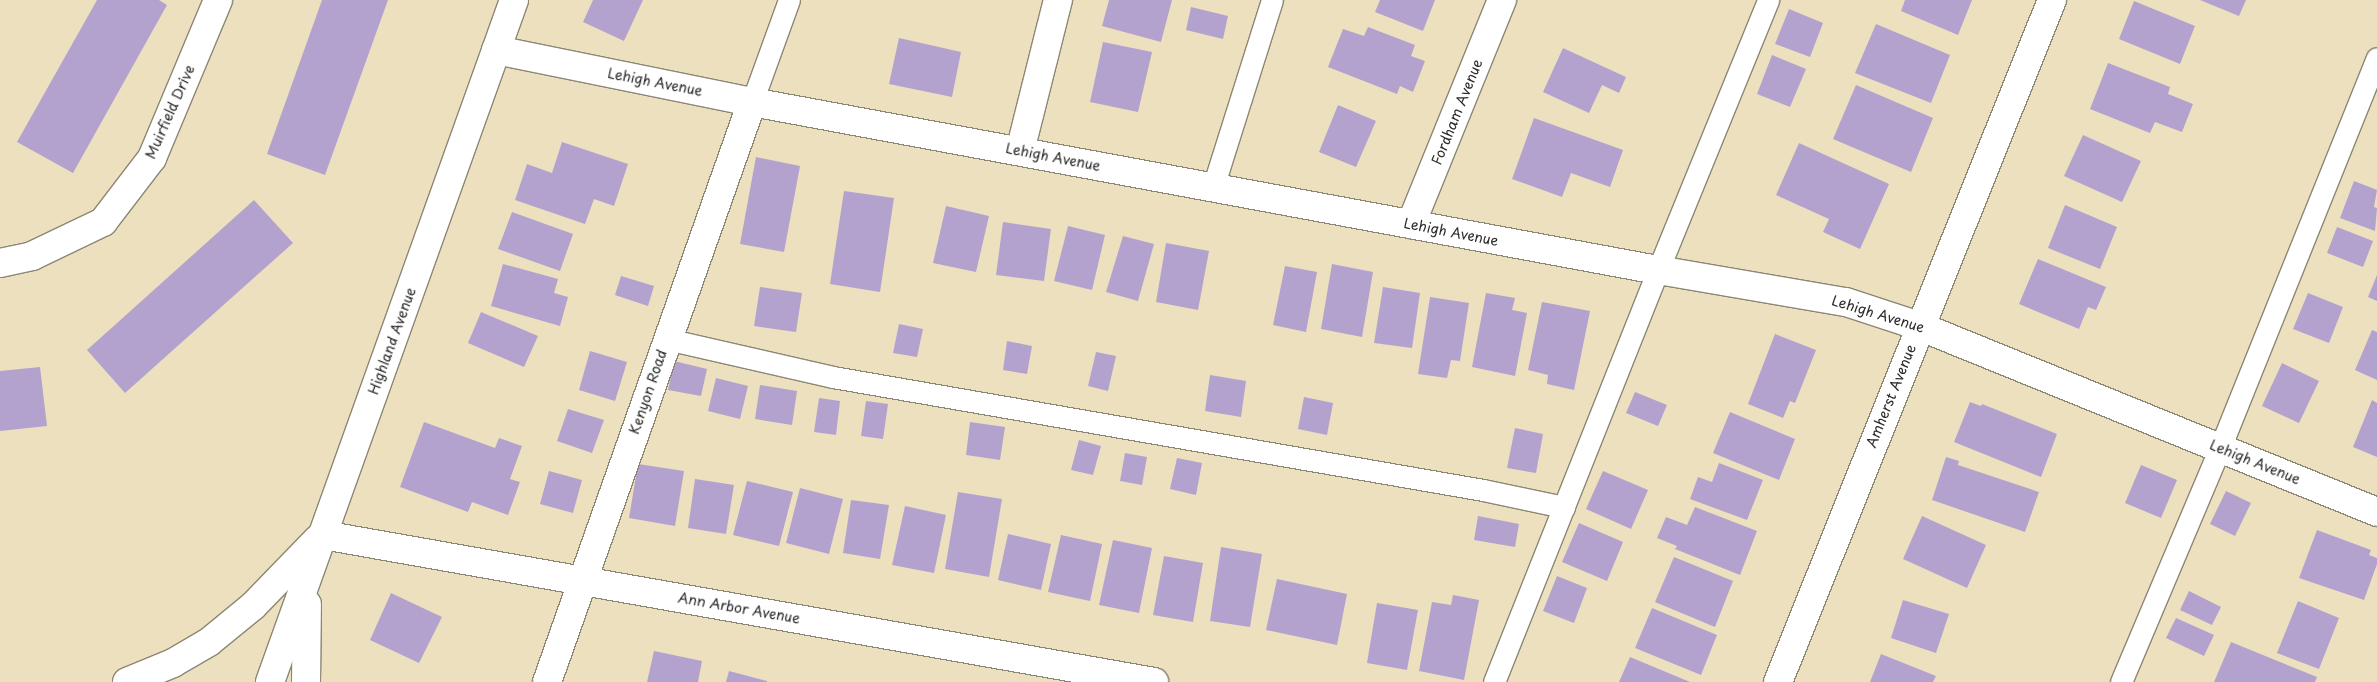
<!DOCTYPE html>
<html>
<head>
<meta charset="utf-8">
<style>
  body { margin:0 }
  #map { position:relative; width:2377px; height:682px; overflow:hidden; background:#ede0bf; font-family:"Playpen Sans",sans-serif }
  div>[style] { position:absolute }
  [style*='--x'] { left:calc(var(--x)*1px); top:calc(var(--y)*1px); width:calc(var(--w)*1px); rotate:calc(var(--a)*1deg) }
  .building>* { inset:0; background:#b3a2ce }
  .roads { filter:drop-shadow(1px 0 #8c8675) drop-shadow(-1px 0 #8c8675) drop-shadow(0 1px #8c8675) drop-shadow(0 -1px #8c8675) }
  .lane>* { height:21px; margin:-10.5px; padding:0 10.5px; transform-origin:10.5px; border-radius:10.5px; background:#fff }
  .street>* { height:28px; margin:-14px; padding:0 14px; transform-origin:14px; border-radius:14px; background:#fff }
  .secondary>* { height:28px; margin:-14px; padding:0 14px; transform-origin:14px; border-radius:14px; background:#fff }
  span { translate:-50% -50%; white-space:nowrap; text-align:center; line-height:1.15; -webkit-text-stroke:4.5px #fff; paint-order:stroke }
  .street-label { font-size:14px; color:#2b2b2b }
</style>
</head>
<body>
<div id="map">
  <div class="building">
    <i style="clip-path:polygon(97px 0,159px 0,167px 5px,73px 173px,17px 142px)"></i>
    <i style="clip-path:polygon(322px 0,388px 0,325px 175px,267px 154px)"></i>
    <i style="clip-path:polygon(593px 0,643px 0,624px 41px,583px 22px)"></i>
    <i style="clip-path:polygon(1109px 0,1172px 0,1161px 42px,1102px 26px)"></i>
    <i style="clip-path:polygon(1380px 0,1435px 0,1423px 31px,1375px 12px)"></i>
    <i style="clip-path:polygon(1905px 0,1972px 0,1958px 35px,1901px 11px)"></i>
    <i style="clip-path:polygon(2200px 0,2246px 0,2239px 16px)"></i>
    <i style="clip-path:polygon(2134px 1px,2195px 26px,2180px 64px,2119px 39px)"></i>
    <i style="clip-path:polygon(1191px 7px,1228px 16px,1223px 39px,1186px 30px)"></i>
    <i style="clip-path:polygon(1789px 9px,1823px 23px,1810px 57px,1775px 44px)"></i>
    <i style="clip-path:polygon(1876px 24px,1950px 55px,1931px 103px,1855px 73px)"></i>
    <i style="clip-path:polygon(1368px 27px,1415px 45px,1411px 56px,1425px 61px,1413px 92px,1400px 86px,1397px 94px,1328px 67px,1343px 29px,1364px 36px)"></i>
    <i style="clip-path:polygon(899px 38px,961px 52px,952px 97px,889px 84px)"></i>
    <i style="clip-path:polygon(1103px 42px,1152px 52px,1138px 112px,1090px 102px)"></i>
    <i style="clip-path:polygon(1563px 48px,1626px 77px,1619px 93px,1602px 85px,1589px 113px,1543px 92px)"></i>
    <i style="clip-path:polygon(1772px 55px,1806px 69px,1790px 107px,1757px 94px)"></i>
    <i style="clip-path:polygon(2108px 63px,2170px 87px,2168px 94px,2193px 104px,2182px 132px,2155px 122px,2150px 133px,2090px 109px)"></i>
    <i style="clip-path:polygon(1856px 85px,1933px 118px,1911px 172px,1833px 139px)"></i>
    <i style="clip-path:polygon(1338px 105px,1376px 121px,1356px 167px,1319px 152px)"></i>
    <i style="clip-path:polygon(1534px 118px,1623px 150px,1610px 187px,1571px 173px,1562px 197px,1512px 179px)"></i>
    <i style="clip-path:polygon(2083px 135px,2141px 161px,2122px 202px,2064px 176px)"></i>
    <i style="clip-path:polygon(562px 142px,628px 164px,614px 206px,594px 199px,585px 224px,515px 200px,527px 164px,552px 173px)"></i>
    <i style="clip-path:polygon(1799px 143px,1889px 184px,1860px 249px,1823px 232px,1829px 219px,1776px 195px)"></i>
    <i style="clip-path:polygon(756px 157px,800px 166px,784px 252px,740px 244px)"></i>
    <i style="clip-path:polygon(2354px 181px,2377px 190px,2374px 207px,2377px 208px,2375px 231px,2340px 218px)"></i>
    <i style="clip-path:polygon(844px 191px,894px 198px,880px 292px,830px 284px)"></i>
    <i style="clip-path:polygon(254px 200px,293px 243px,125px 393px,87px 350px)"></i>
    <i style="clip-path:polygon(2065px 205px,2117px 227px,2100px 269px,2048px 248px)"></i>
    <i style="clip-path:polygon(946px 206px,989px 216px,976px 272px,933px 263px)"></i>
    <i style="clip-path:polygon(512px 212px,573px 234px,560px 271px,498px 249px)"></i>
    <i style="clip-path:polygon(1003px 222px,1051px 229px,1044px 281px,996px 275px)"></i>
    <i style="clip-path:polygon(1068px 226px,1105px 235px,1092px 290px,1054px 281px)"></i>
    <i style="clip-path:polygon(2337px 227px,2373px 241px,2363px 267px,2327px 253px)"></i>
    <i style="clip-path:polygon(1123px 236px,1154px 244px,1138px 301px,1106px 292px)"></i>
    <i style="clip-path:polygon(1166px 243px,1209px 251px,1198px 310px,1156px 302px)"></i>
    <i style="clip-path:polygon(2038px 259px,2106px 287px,2096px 310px,2088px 307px,2079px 329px,2019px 304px)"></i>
    <i style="clip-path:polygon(503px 264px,558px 279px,554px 293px,568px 297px,560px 326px,491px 306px)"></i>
    <i style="clip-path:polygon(1332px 264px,1373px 272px,1362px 337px,1321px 329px)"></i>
    <i style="clip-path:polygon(1285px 266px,1317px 272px,1306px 332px,1273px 325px)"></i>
    <i style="clip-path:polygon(2377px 275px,2377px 301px,2368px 297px)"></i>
    <i style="clip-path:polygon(621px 276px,654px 286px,648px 306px,615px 295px)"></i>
    <i style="clip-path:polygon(760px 287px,802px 293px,796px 332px,754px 326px)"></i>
    <i style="clip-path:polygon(1383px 287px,1420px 293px,1412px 348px,1374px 343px)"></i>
    <i style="clip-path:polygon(1486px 293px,1515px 298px,1512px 310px,1527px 313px,1515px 376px,1472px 367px)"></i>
    <i style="clip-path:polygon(2308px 293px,2343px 307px,2329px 343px,2293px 329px)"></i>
    <i style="clip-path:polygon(1430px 297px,1469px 303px,1460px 361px,1451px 360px,1447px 378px,1418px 374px)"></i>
    <i style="clip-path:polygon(1542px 302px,1590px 311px,1574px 390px,1547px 384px,1548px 375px,1528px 370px)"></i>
    <i style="clip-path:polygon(481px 312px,538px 336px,524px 367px,468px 343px)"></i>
    <i style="clip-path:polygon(899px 324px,923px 329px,917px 357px,893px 353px)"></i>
    <i style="clip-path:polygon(2372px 330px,2377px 332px,2377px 380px,2355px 370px)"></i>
    <i style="clip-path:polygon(1775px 334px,1816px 350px,1795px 403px,1790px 401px,1783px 418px,1748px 404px)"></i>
    <i style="clip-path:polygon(1007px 341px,1032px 346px,1027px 374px,1003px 370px)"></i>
    <i style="clip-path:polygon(590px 351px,627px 362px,615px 401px,579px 390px)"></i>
    <i style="clip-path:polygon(1096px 352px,1116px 356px,1108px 391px,1088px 386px)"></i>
    <i style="clip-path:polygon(674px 361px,707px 369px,701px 396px,668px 390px)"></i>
    <i style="clip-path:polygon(2282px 363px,2319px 381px,2299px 423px,2262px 406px)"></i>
    <i style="clip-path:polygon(40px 367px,47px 426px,0 431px,0 371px)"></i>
    <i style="clip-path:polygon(1210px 375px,1246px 381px,1241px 417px,1205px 411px)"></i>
    <i style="clip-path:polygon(716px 378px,748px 386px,740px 419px,708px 411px)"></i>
    <i style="clip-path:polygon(760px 385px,797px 391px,792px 425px,755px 419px)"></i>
    <i style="clip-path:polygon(1635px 392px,1667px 405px,1658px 426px,1626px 413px)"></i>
    <i style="clip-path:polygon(1304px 397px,1333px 403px,1327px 435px,1298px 429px)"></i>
    <i style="clip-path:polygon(819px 398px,840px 401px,836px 435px,814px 432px)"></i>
    <i style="clip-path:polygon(2372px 400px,2377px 403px,2377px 457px,2353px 447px)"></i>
    <i style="clip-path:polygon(866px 401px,888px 404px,883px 439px,861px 436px)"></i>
    <i style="clip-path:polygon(1970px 402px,1981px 406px,1982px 404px,2057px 434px,2041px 477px,1954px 442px)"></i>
    <i style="clip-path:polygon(568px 409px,604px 420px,592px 453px,557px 441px)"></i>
    <i style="clip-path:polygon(1730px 412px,1795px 439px,1779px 480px,1713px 453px)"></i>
    <i style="clip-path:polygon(424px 422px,495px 448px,499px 438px,522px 446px,510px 479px,520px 482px,508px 515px,472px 502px,468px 512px,400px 487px)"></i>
    <i style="clip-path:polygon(970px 422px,1005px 427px,1000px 460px,966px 455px)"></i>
    <i style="clip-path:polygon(1515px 428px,1543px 434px,1536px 473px,1507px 468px)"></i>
    <i style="clip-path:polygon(1079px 440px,1101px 446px,1093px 475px,1071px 470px)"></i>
    <i style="clip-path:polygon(1125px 453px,1147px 457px,1142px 485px,1120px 481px)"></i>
    <i style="clip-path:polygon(1946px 457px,1959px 461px,1958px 465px,2039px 492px,2025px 532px,1932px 500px)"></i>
    <i style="clip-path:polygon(1177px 458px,1202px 463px,1196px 495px,1170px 489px)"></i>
    <i style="clip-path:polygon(1719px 463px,1763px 480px,1747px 520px,1690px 499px,1698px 477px,1712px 482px)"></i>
    <i style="clip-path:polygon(638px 464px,684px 471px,675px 526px,629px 518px)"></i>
    <i style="clip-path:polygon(2141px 465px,2177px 480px,2161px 518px,2125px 503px)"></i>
    <i style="clip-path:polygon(549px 471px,582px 480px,573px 513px,540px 504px)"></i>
    <i style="clip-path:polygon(1603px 471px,1648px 490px,1631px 529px,1586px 509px)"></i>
    <i style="clip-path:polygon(695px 479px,734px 485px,726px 534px,688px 528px)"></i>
    <i style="clip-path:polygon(747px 481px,793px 492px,779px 546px,733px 535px)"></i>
    <i style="clip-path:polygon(800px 488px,843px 499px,829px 554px,786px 543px)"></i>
    <i style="clip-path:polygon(2226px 491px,2251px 503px,2235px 536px,2210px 524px)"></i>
    <i style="clip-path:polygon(958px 492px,1002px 499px,989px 577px,945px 569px)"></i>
    <i style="clip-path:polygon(851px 500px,889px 505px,880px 559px,843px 553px)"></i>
    <i style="clip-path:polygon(905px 506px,946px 515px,934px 573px,892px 565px)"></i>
    <i style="clip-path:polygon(1695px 507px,1757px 531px,1740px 575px,1675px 549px,1677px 546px,1657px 538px,1666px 517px,1687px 525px)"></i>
    <i style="clip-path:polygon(1478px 516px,1519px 524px,1515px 547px,1474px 540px)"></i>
    <i style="clip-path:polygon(1922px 516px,1986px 545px,1967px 588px,1903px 559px)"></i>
    <i style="clip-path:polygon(1579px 523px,1623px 542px,1607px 581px,1562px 562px)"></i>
    <i style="clip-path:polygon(2317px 530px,2371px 550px,2369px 555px,2377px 558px,2377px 564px,2364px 600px,2299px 578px)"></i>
    <i style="clip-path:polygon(1008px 534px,1051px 544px,1041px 590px,998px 580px)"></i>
    <i style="clip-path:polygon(1061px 535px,1102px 544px,1090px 601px,1048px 592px)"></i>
    <i style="clip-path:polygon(1113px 540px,1152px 548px,1139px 613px,1099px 605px)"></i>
    <i style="clip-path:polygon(1221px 547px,1262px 554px,1250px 627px,1210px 621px)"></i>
    <i style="clip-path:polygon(1164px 556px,1203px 563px,1193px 622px,1153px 615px)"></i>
    <i style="clip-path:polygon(1674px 557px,1733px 581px,1715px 627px,1655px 602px)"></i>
    <i style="clip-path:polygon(1557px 576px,1587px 588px,1574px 623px,1543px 611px)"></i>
    <i style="clip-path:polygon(1277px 579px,1347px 594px,1337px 645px,1266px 630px)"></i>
    <i style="clip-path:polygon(2189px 591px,2221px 607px,2212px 625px,2180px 610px)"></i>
    <i style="clip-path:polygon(391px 593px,442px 617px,419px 663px,370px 640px)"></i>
    <i style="clip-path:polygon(1453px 595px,1479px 600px,1464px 680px,1419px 671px,1432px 602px,1451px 605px)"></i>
    <i style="clip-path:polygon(1903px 600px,1949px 614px,1936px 653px,1891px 638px)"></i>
    <i style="clip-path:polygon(2298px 601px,2339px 618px,2319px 669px,2277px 653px)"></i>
    <i style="clip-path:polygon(1377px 603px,1418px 610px,1407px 670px,1367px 663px)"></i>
    <i style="clip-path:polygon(1652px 608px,1717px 635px,1701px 675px,1635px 648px)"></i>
    <i style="clip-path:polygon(2176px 618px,2214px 635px,2204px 656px,2166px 638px)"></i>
    <i style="clip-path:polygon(2231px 642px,2317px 677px,2315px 682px,2214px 682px)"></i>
    <i style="clip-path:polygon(654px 651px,702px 661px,698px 682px,647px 682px)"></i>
    <i style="clip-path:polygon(1881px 654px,1936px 676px,1933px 682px,1870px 682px)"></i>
    <i style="clip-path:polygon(1630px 657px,1690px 682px,1619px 682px)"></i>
    <i style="clip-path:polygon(729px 671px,767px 681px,767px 682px,726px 682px)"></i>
  </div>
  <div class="roads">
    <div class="lane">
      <i style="--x:752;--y:102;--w:109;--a:-70.1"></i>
      <i style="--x:1213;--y:187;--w:196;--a:-72.5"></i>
      <i style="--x:667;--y:339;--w:170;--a:12.9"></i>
      <i style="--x:833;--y:377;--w:660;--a:9.86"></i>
      <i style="--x:1483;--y:490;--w:83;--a:11.9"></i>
      <i style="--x:1494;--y:682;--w:443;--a:-68.3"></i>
      <i style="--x:1658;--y:270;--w:292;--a:-67.8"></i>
      <i style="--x:2121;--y:682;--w:254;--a:-67.1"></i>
      <i style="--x:2220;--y:448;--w:420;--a:-68.1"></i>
    </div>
    <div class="street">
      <i style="--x:496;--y:50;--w:261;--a:11.5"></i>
      <i style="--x:752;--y:102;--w:921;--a:10.51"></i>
      <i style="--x:1658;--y:270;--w:191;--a:9.7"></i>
      <i style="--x:1846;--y:302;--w:77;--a:18.2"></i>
      <i style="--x:1919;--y:326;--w:494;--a:22.1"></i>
      <i style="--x:1020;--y:151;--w:156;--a:-75.9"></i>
      <i style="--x:1411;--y:224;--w:242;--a:-67.9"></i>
      <i style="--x:0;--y:263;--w:33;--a:-12"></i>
      <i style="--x:32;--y:256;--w:79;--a:-25.6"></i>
      <i style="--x:103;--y:222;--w:81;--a:-52.6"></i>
      <i style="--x:152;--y:158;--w:171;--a:-67.3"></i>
      <i style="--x:323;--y:535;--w:844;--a:10.03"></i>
      <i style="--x:547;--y:682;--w:615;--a:-70.53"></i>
      <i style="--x:1778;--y:682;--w:735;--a:-68.11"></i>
    </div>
    <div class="secondary">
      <i style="--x:127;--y:682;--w:50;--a:-22.4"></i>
      <i style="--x:173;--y:663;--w:42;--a:-30.3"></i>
      <i style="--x:209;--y:642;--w:57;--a:-39.3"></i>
      <i style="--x:253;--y:606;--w:93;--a:-45.9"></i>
      <i style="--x:270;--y:682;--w:724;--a:-70.31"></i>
      <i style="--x:306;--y:682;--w:78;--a:-89.3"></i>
    </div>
  </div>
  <div class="street-label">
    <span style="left:655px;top:82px;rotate:11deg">Lehigh Avenue</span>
    <span style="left:170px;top:112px;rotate:-66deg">Muirfield Drive</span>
    <span style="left:1457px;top:112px;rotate:-68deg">Fordham Avenue</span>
    <span style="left:1053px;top:157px;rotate:11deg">Lehigh Avenue</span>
    <span style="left:1451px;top:232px;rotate:11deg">Lehigh Avenue</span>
    <span style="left:1878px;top:314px;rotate:17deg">Lehigh Avenue</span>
    <span style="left:392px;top:341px;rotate:-70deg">Highland Avenue</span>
    <span style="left:648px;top:392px;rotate:-71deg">Kenyon Road</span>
    <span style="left:1891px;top:396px;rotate:-68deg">Amherst Avenue</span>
    <span style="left:2255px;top:462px;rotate:22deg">Lehigh Avenue</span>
    <span style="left:739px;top:608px;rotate:10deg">Ann Arbor Avenue</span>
  </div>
</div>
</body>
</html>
